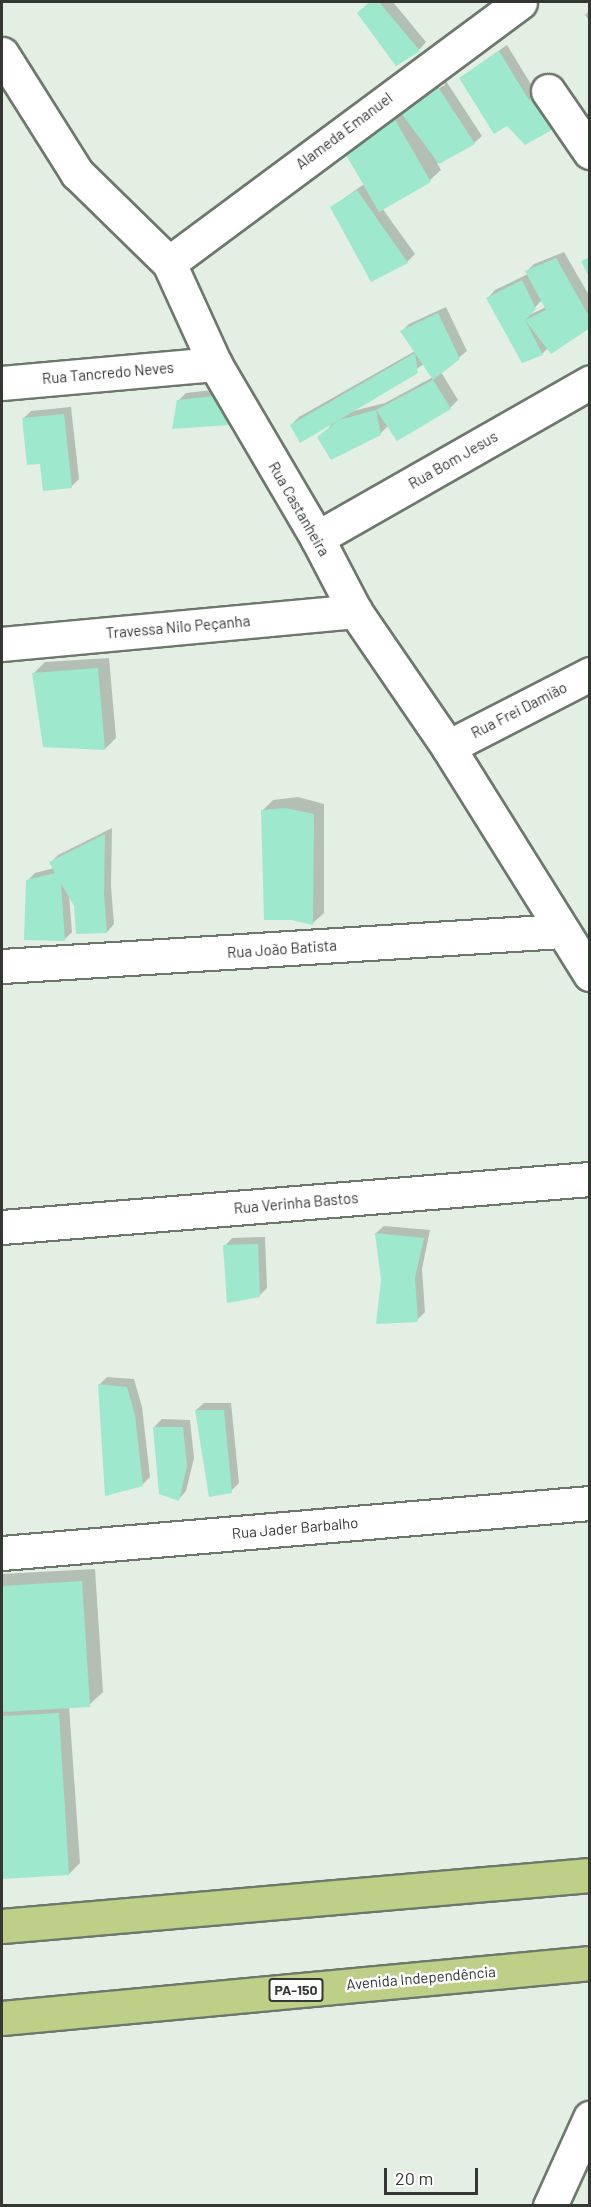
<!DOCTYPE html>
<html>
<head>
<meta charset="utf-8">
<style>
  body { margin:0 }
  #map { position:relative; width:591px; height:2207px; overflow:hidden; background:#e2efe2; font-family:Barlow,sans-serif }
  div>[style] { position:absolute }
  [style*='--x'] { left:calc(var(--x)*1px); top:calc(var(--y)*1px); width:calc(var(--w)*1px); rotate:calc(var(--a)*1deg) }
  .shadow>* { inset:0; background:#0003 }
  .building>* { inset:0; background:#9ee8cd }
  .roads { filter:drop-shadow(2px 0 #6c786c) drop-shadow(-2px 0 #6c786c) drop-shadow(0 2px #6c786c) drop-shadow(0 -2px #6c786c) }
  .minor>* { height:33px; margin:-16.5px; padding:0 16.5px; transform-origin:16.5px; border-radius:16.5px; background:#fff }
  .major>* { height:33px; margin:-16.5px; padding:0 16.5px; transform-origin:16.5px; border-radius:16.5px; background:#becf87 }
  span { translate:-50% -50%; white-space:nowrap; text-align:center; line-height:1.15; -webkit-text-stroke:5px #fff; paint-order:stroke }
  .shield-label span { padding:2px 4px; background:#fff; border:2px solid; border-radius:4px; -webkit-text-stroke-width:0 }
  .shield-label { font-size:14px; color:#333833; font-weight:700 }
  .street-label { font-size:15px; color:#333833 }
  .frame { position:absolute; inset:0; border:3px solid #333833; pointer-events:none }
  .scale { position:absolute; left:384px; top:2168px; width:94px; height:27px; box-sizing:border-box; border:3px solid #333833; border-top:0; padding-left:8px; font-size:18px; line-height:21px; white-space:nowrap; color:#333833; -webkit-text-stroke:4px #fff; paint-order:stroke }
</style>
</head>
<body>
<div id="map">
  <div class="shadow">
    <i style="clip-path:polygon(371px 2px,393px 2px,426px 42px,419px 50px,366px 6px)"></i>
    <i style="clip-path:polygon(590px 10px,590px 22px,585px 15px)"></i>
    <i style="clip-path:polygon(507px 45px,537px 94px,564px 118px,460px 78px)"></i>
    <i style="clip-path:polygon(evenodd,446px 81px,482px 136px,474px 143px,437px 163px,441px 170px,430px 180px,382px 208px,415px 254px,407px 262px,332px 207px,364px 184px,343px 147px,408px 101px,446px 81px,444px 82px,445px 85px,408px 105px,408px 102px,444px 82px)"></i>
    <i style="clip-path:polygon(evenodd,564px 252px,590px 297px,590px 326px,548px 348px,542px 354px,488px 298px,495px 290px,528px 274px,526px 272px,534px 264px,564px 252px,542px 300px,546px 307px,527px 316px,542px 300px)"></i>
    <i style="clip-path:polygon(evenodd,446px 307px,467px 351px,441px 372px,458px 400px,450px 408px,397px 439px,388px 426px,380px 434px,327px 430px,333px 422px,291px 425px,299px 417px,415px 351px,402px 331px,409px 324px,446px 307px,424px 364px,433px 377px,385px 403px,353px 411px,424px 364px)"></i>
    <i style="clip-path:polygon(231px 388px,236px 415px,228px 423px,178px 401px,186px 393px)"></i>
    <i style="clip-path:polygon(71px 407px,79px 479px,71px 487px,42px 463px,23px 419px,31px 411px)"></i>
    <i style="clip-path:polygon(109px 658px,116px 738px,105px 749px,34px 673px,45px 662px)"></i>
    <i style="clip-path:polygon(298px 797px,324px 804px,324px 913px,313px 923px,262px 811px,273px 800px)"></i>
    <i style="clip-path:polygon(112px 828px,111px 886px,114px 924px,107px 932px,76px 906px,69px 895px,72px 932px,65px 939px,27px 881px,35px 873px,54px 868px,51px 862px,58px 855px)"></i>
    <i style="clip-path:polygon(384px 1226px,430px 1230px,422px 1269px,425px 1312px,417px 1320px,383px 1280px,376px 1233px)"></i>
    <i style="clip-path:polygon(265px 1237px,267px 1288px,259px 1296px,225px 1246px,232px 1238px)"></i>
    <i style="clip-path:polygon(107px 1377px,134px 1379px,142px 1407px,150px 1477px,143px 1484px,99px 1385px)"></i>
    <i style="clip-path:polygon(204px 1403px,231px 1403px,239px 1483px,231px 1491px,196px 1410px)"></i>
    <i style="clip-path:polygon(162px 1419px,190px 1420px,194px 1458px,186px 1491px,179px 1499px,154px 1427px)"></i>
    <i style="clip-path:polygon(95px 1569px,103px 1692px,89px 1705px,69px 1706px,80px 1863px,69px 1874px,3px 1878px,2px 1574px)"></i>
  </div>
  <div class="building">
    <i style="clip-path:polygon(370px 2px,379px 2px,420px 51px,396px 66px,357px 13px)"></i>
    <i style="clip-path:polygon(499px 51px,529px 100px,538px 91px,557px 127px,525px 145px,507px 126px,494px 134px,459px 78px)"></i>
    <i style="clip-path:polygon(438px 87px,475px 144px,439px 164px,398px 109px)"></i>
    <i style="clip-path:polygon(394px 118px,431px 182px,379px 212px,341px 146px,384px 120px)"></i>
    <i style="clip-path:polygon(357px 190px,408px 263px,371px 282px,330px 207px)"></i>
    <i style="clip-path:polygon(590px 257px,590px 279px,581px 261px)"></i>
    <i style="clip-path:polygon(556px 258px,590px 318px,590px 328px,551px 354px,525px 320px,546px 310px,525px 271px)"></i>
    <i style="clip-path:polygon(522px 280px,536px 309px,525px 320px,543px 355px,522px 363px,486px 298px)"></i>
    <i style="clip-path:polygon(438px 313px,460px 359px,433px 380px,400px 331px)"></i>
    <i style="clip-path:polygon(415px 353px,418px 373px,339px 420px,376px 410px,433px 380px,451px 409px,397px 441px,376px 410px,381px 435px,331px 460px,317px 437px,339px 420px,300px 443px,290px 425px)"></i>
    <i style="clip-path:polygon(224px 395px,229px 425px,172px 429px,177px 400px)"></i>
    <i style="clip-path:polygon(64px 414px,72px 488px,43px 491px,40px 464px,27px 465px,22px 418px)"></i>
    <i style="clip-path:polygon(98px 668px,105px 750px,43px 747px,32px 673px)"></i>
    <i style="clip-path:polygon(286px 808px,314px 814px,313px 925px,291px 920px,264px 920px,261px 810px)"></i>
    <i style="clip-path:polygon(105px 834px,104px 894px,107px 933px,76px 934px,74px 906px,61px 883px,65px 941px,24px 940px,26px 880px,55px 873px,49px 862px)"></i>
    <i style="clip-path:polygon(375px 1233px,424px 1238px,415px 1278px,418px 1322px,376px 1324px,381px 1280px)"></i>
    <i style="clip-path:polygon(258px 1244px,260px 1297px,227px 1303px,223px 1245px)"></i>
    <i style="clip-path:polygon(98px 1384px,127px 1387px,135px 1415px,143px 1486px,105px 1496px)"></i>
    <i style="clip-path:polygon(195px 1410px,224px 1410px,232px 1493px,209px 1497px)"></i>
    <i style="clip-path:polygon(153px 1427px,183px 1427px,187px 1466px,179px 1501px,159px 1494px)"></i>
    <i style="clip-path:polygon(82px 1581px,90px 1707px,2px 1712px,2px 1586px)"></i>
    <i style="clip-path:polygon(59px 1713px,69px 1875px,2px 1879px,2px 1716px)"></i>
  </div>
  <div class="roads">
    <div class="minor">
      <i style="--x:2;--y:54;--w:141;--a:57.8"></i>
      <i style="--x:77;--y:173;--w:129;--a:44.4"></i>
      <i style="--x:169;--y:263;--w:111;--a:65.5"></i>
      <i style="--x:215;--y:364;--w:202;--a:59.6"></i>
      <i style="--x:317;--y:538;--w:82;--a:62.5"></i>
      <i style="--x:355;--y:611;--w:165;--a:55.6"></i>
      <i style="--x:448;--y:747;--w:268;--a:58"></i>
      <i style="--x:548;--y:91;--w:74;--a:55.5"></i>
      <i style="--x:169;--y:263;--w:437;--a:-36.6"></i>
      <i style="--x:2;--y:383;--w:214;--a:-5.1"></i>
      <i style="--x:317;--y:538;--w:314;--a:-29.7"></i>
      <i style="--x:2;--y:644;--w:355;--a:-5.3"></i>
      <i style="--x:448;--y:747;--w:160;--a:-27.2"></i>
      <i style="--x:2;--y:966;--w:561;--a:-3.58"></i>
      <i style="--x:2;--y:1227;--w:590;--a:-4.67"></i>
      <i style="--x:2;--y:1553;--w:590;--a:-4.86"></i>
      <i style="--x:550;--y:2206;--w:97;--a:-65.6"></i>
    </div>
    <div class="major">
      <i style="--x:2;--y:1926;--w:590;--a:-4.96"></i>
      <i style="--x:2;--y:2018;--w:591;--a:-5.34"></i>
    </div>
  </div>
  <div class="shield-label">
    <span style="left:296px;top:1990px">PA-150</span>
  </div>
  <div class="street-label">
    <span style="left:344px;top:131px;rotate:-37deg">Alameda Emanuel</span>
    <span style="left:108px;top:373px;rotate:-5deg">Rua Tancredo Neves</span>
    <span style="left:453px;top:460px;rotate:-30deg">Rua Bom Jesus</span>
    <span style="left:299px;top:509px;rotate:60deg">Rua Castanheira</span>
    <span style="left:178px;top:627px;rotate:-5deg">Travessa Nilo Peçanha</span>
    <span style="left:519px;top:710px;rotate:-27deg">Rua Frei Damião</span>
    <span style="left:282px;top:949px;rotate:-4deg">Rua João Batista</span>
    <span style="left:296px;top:1203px;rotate:-5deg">Rua Verinha Bastos</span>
    <span style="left:295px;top:1528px;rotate:-5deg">Rua Jader Barbalho</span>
    <span style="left:421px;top:1978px;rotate:-5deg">Avenida Independência</span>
  </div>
  <div class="frame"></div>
  <div class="scale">20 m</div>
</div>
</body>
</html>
